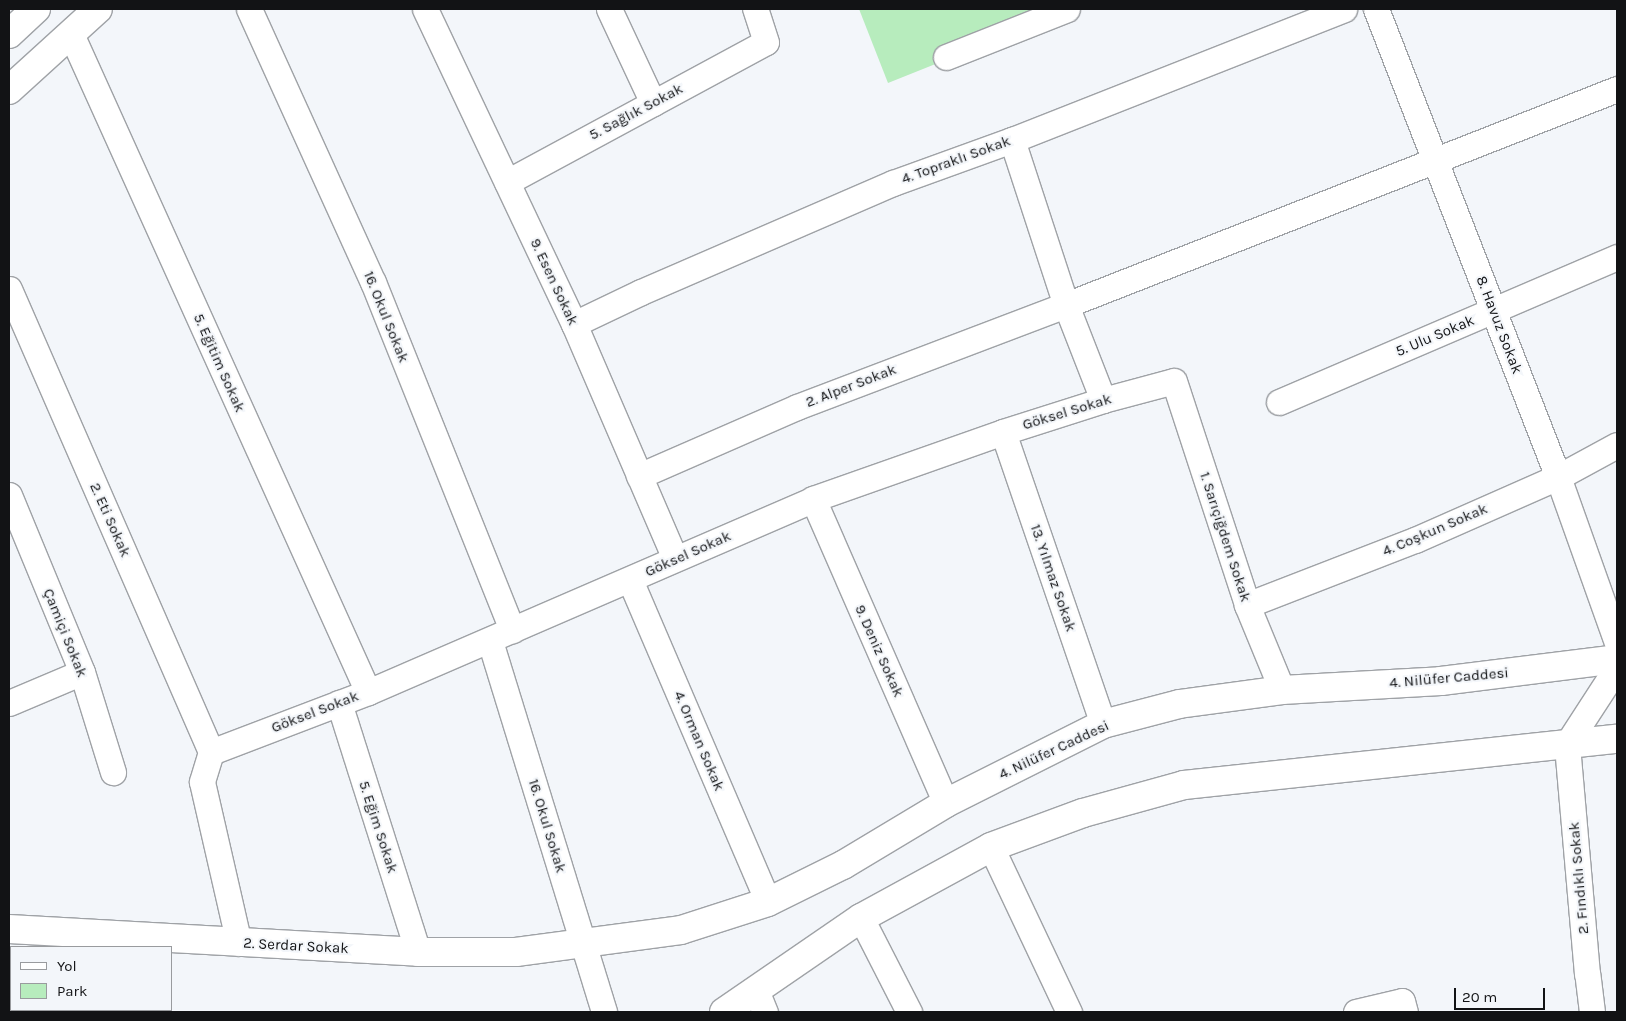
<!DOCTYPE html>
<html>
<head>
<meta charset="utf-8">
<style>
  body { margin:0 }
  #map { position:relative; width:1626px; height:1021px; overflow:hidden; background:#f3f6fa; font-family:Karla,sans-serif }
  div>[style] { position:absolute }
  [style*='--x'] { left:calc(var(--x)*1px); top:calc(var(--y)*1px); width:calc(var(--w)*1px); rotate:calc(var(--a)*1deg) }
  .green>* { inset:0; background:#b7ecbd }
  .roads { filter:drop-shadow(1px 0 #9fa2a6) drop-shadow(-1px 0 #9fa2a6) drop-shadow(0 1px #9fa2a6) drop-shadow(0 -1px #9fa2a6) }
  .street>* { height:25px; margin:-12.5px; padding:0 12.5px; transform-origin:12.5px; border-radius:12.5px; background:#fff }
  .secondary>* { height:28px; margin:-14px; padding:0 14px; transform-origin:14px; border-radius:14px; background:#fff }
  .primary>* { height:28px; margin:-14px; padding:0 14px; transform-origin:14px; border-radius:14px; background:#fff }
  span { translate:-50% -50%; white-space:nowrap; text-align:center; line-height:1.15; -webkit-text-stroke:4px #f3f6fa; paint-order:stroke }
  .street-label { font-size:15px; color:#121315 }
  .frame { position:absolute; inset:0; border:10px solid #121315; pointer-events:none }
  .legend { position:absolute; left:10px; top:946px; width:162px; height:65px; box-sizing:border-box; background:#f3f6fa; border:1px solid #999b9e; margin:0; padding:6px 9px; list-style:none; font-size:15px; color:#121315 }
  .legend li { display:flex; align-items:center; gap:10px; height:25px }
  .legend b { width:25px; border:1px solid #999b9e }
  .scale { position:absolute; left:1454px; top:988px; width:91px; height:22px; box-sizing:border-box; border:2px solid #121315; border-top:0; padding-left:6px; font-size:15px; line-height:18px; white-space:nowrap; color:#121315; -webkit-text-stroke:4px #f3f6fa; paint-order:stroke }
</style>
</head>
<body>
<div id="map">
  <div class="green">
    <i style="clip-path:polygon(859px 9px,1073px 9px,888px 83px)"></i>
  </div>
  <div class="roads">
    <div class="street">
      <i style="--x:249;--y:9;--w:300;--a:65.6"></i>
      <i style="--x:373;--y:282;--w:375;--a:68.2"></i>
      <i style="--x:425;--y:9;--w:348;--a:64.7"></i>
      <i style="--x:574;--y:324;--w:255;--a:66.7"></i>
      <i style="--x:609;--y:9;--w:104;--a:64.9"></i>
      <i style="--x:1376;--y:9;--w:502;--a:68.75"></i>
      <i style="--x:1558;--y:477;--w:176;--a:70.4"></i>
      <i style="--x:71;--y:34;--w:722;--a:65.71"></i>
      <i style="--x:946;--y:57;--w:130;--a:-21.6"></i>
      <i style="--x:1012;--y:140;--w:174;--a:71.9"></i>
      <i style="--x:1066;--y:305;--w:102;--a:68.7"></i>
      <i style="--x:507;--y:182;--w:294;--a:-28.4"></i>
      <i style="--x:766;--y:42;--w:35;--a:-108"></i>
      <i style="--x:9;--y:289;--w:505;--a:66.43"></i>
      <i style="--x:574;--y:324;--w:74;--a:-25.5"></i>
      <i style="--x:641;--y:292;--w:275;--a:-23.4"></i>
      <i style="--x:893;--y:183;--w:127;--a:-19.9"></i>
      <i style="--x:1012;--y:140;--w:357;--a:-21.5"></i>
      <i style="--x:1279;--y:402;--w:368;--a:-23.2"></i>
      <i style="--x:1003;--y:432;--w:309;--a:71.1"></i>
      <i style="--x:639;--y:476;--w:172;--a:-23.6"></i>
      <i style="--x:797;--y:407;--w:288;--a:-20.8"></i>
      <i style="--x:1066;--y:305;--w:592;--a:-21.41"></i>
      <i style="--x:9;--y:495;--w:191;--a:67.6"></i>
      <i style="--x:82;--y:672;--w:105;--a:72.8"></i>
      <i style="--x:813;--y:499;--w:332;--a:66.4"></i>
      <i style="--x:630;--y:580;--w:350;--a:66.8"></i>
      <i style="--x:1247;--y:605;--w:180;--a:-21.2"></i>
      <i style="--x:1415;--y:540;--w:156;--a:-23.8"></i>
      <i style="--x:1558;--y:477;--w:67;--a:-28.5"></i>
      <i style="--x:490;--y:641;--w:388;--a:72.9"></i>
      <i style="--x:9;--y:703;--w:79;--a:-23"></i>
      <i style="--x:339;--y:703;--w:261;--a:72.4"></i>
      <i style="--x:211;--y:752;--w:168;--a:-20.9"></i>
      <i style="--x:368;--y:692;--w:485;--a:-23.4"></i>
      <i style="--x:813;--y:499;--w:201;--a:-19.4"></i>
      <i style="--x:1003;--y:432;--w:105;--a:-17.7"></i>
      <i style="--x:1103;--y:400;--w:73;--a:-15"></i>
      <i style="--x:1174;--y:381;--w:236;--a:71.9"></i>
      <i style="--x:1247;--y:605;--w:92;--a:67.6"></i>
      <i style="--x:211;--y:752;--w:31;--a:107"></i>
      <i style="--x:202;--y:782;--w:165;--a:77.1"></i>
      <i style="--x:991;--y:847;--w:183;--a:64.7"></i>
      <i style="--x:861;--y:918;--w:106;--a:62.9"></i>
      <i style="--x:756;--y:990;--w:24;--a:68"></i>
      <i style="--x:1356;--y:1012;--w:47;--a:-13.4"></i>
      <i style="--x:1402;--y:1001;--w:11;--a:75"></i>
      <i style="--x:1592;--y:1012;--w:38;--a:-97"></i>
      <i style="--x:1587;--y:974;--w:231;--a:-95"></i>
      <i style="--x:1567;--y:744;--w:92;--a:-57"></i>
    </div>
    <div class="secondary">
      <i style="--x:9;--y:929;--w:410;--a:3.2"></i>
      <i style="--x:418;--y:952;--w:98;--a:0"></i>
      <i style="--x:516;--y:952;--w:166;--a:-7.6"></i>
      <i style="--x:681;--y:930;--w:91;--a:-17.8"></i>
      <i style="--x:768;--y:902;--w:84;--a:-26.3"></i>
      <i style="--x:843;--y:865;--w:120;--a:-31"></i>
      <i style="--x:946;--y:803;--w:176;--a:-26.7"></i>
      <i style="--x:1103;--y:724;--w:79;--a:-14.7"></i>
      <i style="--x:1179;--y:704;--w:104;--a:-7.7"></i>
      <i style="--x:1282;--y:690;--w:159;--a:-3.2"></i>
      <i style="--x:1441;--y:681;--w:177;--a:-7.1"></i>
      <i style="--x:9;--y:1003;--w:2;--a:27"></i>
      <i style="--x:83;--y:1010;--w:29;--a:4"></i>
      <i style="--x:724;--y:1012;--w:166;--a:-34.5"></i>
      <i style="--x:861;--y:918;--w:148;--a:-28.6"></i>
      <i style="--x:991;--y:847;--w:98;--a:-20.3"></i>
      <i style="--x:1083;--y:813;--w:105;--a:-15.5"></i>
      <i style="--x:1184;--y:785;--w:435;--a:-6.1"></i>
    </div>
    <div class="primary">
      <i style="--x:9;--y:34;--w:37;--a:-43"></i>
      <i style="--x:9;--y:90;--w:120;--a:-42.3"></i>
    </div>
  </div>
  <div class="street-label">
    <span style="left:636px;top:112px;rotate:-28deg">5. Sağlık Sokak</span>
    <span style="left:956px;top:160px;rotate:-20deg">4. Topraklı Sokak</span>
    <span style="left:554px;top:282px;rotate:65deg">9. Esen Sokak</span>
    <span style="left:386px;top:317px;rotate:68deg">16. Okul Sokak</span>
    <span style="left:1499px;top:325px;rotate:69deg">8. Havuz Sokak</span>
    <span style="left:1435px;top:336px;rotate:-23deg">5. Ulu Sokak</span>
    <span style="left:219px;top:363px;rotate:66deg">5. Eğitim Sokak</span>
    <span style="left:851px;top:386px;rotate:-21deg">2. Alper Sokak</span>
    <span style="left:1067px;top:412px;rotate:-17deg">Göksel Sokak</span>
    <span style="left:110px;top:520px;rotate:66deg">2. Eti Sokak</span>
    <span style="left:1435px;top:530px;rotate:-23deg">4. Coşkun Sokak</span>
    <span style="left:1225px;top:537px;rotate:72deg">1. Sarıçiğdem Sokak</span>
    <span style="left:688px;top:554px;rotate:-24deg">Göksel Sokak</span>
    <span style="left:1053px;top:578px;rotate:71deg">13. Yılmaz Sokak</span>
    <span style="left:65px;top:633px;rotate:68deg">Çamiçi Sokak</span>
    <span style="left:879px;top:651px;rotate:66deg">9. Deniz Sokak</span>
    <span style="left:1449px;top:678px;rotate:-5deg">4. Nilüfer Caddesi</span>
    <span style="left:315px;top:712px;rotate:-21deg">Göksel Sokak</span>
    <span style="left:699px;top:741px;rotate:67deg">4. Orman Sokak</span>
    <span style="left:1054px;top:750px;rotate:-25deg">4. Nilüfer Caddesi</span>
    <span style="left:547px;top:826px;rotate:73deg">16. Okul Sokak</span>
    <span style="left:378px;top:827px;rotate:72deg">5. Eğim Sokak</span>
    <span style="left:1579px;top:878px;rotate:-95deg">2. Fındıklı Sokak</span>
    <span style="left:296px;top:946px;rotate:3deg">2. Serdar Sokak</span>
  </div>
  <div class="frame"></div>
  <ul class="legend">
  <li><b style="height:6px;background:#fff"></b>Yol</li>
  <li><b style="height:14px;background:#b7ecbd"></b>Park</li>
  </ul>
  <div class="scale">20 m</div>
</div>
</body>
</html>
